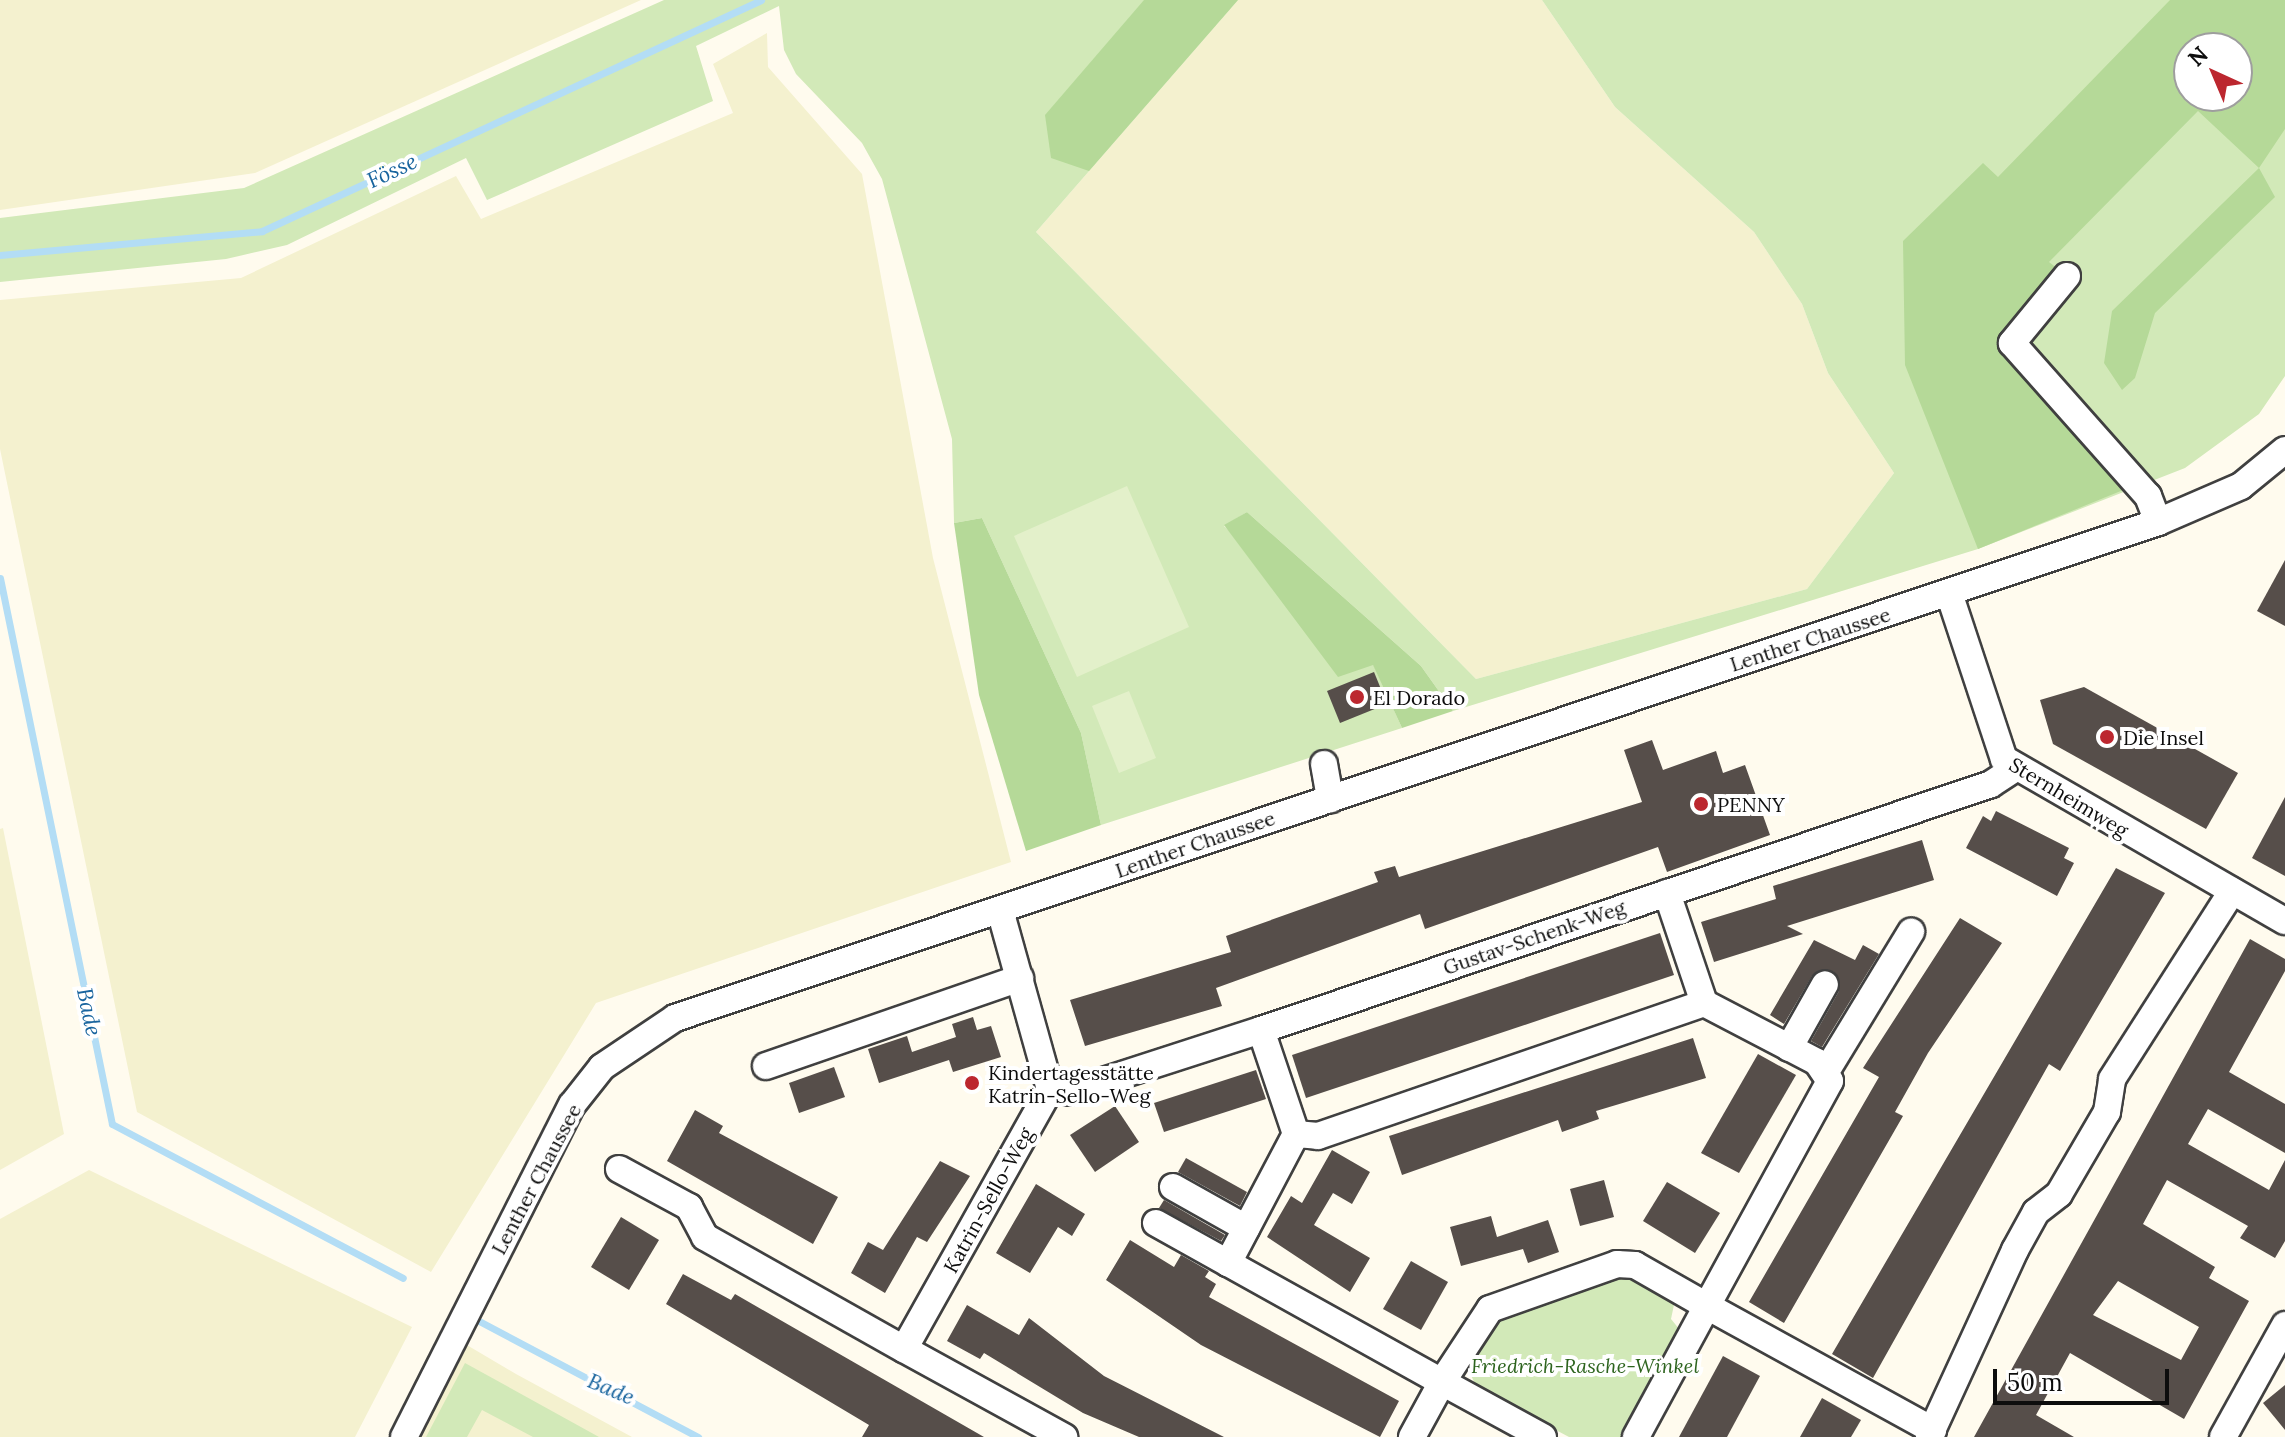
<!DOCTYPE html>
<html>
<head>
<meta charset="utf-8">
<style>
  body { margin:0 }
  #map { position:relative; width:2285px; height:1437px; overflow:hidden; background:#fffbee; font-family:Lora,serif }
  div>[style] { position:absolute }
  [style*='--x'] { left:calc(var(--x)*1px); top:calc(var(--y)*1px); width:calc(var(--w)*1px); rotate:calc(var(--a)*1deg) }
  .farmland>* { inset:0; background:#f4f1cf }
  .green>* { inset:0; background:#d2e9b8 }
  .forest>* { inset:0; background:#b5d998 }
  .pitch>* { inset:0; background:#e3f0ca }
  .stream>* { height:7px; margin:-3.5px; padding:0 3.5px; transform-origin:3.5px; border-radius:3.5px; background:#b3ddf5 }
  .building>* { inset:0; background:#564e4a }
  .roads { filter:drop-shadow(2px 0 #404040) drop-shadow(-2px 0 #404040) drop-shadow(0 2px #404040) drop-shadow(0 -2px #404040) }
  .minor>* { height:26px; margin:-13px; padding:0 13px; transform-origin:13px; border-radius:13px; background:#fff }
  .dots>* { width:22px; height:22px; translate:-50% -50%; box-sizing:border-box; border:4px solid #fff; border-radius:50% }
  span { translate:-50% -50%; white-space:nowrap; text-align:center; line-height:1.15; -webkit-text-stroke:8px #fff; paint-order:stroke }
  .street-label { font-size:20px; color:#0d0d0d }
  .poi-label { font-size:20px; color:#0d0d0d }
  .left { translate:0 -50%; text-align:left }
  .park-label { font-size:20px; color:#2d641e; font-style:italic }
  .water-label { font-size:22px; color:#18649e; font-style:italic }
  .north { position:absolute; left:2173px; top:32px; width:80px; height:80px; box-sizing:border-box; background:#fff; border:2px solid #9e9e9e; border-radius:50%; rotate:316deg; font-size:22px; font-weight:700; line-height:32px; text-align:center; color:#0d0d0d }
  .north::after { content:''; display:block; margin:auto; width:28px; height:36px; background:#bc272f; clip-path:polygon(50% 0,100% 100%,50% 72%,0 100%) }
  .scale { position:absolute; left:1993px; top:1369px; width:176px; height:36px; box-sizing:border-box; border:4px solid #0d0d0d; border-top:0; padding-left:10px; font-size:24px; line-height:28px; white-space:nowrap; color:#0d0d0d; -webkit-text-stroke:6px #fff; paint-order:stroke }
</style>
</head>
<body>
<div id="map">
  <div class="farmland">
    <i style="clip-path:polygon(0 0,641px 0,255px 173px,0 210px)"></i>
    <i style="clip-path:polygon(1238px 0,1542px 0,1615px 107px,1754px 232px,1802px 304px,1828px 373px,1894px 473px,1807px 589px,1476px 679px,1036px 232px)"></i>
    <i style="clip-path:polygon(767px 33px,768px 67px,862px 174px,933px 558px,1011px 862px,596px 1003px,431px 1272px,137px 1112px,0 449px,0 300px,241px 278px,456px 176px,481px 219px,733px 113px,713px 64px)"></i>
    <i style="clip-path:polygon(3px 828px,64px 1134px,0 1170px,0 829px)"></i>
    <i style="clip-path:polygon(89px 1170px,412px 1327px,355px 1437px,0 1437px,0 1219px)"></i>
    <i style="clip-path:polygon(455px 1338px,516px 1374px,632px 1437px,404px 1437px)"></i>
  </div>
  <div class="green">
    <i style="clip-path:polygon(evenodd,664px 0,1238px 0,1036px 232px,1476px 679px,1807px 589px,1894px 473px,1828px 373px,1802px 304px,1754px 232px,1615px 107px,1542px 0,2285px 0,2285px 376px,2259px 414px,2185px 468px,1978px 549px,1453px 711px,1421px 666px,1247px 512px,1224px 526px,1373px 664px,1402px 728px,1101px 825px,1081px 733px,982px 518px,954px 523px,952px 439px,882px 179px,862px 143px,796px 74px,784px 50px,779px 6px,696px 46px,713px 101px,487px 200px,466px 158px,287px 245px,226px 259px,0 282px,0 218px,244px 188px,664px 0,2189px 48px,2237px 48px,2237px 96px,2189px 96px,2189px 48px)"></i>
    <i style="clip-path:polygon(1630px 1274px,1675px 1300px,1671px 1319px,1684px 1335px,1628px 1437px,1569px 1437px,1477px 1388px,1468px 1369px,1497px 1319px)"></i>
    <i style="clip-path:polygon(465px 1363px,599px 1437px,533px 1437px,482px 1410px,467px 1437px,426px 1437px)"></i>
  </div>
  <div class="forest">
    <i style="clip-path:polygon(1144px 0,1238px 0,1089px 171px,1051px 158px,1045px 115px)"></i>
    <i style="clip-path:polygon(evenodd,2170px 0,2285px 0,2285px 129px,2259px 168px,2275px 197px,2155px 313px,2135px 378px,2122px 390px,2104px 363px,2112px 311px,2259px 168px,2198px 111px,2049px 262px,2067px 276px,2012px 342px,2138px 484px,1978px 549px,1905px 365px,1903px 241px,1983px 163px,1998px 177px,2170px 0,2189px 48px,2237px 48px,2237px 96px,2189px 96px,2189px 48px)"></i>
    <i style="clip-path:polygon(1247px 512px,1421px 666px,1453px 711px,1402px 728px,1373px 665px,1338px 677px,1224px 525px)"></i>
    <i style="clip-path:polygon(982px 518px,1081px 733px,1101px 825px,1026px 851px,979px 695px,954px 523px)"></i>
  </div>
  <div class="pitch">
    <i style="clip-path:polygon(1127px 486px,1189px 627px,1077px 677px,1014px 536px)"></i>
    <i style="clip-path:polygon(1129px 691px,1156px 758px,1119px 773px,1092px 706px)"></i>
  </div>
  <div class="stream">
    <i style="--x:0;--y:255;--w:263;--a:-5.2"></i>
    <i style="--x:262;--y:231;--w:550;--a:-24.84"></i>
    <i style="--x:0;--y:578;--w:557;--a:78.41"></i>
    <i style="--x:112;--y:1124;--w:329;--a:27.9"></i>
    <i style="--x:479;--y:1321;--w:248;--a:27.9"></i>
  </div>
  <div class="building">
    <i style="clip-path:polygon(2285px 560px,2285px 626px,2257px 611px)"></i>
    <i style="clip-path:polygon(1374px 672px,1387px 704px,1340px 723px,1327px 691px)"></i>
    <i style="clip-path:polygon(2084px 687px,2238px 773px,2206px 829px,2053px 744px,2040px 700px)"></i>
    <i style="clip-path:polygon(1652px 740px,1663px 770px,1716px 751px,1723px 773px,1745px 765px,1770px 835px,1667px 872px,1658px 847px,1425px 929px,1420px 914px,1216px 988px,1222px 1006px,1085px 1046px,1070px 1000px,1231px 952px,1226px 936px,1378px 882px,1374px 872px,1395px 866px,1399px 877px,1642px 802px,1624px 750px)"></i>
    <i style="clip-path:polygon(2285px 797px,2285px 876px,2252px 858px)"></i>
    <i style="clip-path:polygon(1996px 811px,2069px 848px,2064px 858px,2074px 863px,2057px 896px,1966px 848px,1983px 816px,1991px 821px)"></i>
    <i style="clip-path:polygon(1922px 840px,1934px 880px,1787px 926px,1803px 934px,1714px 962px,1701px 922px,1776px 899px,1773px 886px)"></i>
    <i style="clip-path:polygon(2116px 868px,2165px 893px,2060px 1071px,2049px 1064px,1873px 1378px,1832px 1354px)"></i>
    <i style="clip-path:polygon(1960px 918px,2002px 943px,1928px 1053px,1895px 1112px,1903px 1116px,1784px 1323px,1749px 1302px,1879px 1077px,1863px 1068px)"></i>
    <i style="clip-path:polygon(1660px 933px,1674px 975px,1306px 1098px,1292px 1055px)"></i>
    <i style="clip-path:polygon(evenodd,2250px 939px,2285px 959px,2285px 971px,2229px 1072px,2285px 1104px,2285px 1153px,2208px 1109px,2188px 1144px,2269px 1190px,2285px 1160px,2285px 1241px,2275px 1258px,2240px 1238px,2248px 1226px,2167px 1180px,2143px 1224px,2215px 1267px,2209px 1278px,2249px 1301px,2184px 1419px,2070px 1353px,2036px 1415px,2074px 1437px,1974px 1437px,2250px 939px,2118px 1281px,2199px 1327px,2181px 1360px,2093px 1315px,2118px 1281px)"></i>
    <i style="clip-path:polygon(1814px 940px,1855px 960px,1863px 945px,1879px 954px,1822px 1047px,1811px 1041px,1839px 991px,1833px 971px,1812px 976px,1784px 1024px,1770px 1015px)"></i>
    <i style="clip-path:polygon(973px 1017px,977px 1030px,991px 1026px,1001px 1057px,953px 1072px,949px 1060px,879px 1083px,868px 1049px,907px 1036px,912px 1052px,956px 1037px,952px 1024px)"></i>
    <i style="clip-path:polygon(1693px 1038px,1706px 1078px,1596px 1111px,1599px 1119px,1562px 1132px,1558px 1120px,1402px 1175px,1389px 1136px)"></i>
    <i style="clip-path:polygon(1758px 1054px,1796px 1075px,1739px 1173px,1701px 1153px)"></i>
    <i style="clip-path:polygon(834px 1067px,845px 1097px,799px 1113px,789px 1083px)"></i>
    <i style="clip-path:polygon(1256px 1070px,1266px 1099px,1164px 1132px,1154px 1103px)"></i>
    <i style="clip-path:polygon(1115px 1106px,1139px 1142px,1095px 1172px,1070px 1135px)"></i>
    <i style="clip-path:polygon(695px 1110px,723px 1126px,719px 1133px,838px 1197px,813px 1244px,667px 1161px)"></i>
    <i style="clip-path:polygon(1332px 1150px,1370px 1172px,1352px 1204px,1333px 1193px,1314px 1225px,1370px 1258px,1350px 1292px,1267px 1237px,1291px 1196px,1302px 1203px)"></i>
    <i style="clip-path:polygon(1186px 1158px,1247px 1192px,1240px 1206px,1178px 1172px)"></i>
    <i style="clip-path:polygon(940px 1161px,970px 1176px,927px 1242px,917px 1237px,885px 1293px,851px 1273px,868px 1242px,883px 1250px)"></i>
    <i style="clip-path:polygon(1604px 1180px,1614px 1217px,1580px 1226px,1570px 1189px)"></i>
    <i style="clip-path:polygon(1667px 1182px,1720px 1213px,1695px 1253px,1643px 1221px)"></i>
    <i style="clip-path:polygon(1036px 1184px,1085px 1214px,1072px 1236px,1058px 1227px,1030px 1273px,996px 1253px)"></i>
    <i style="clip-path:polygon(1164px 1200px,1225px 1235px,1221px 1241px,1159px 1208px)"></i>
    <i style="clip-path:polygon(1491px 1216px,1497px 1237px,1548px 1220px,1559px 1252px,1528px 1263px,1523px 1249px,1461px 1266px,1450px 1227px)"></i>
    <i style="clip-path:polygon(621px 1217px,659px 1240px,629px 1290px,591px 1267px)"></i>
    <i style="clip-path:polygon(1130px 1240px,1174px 1267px,1181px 1255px,1209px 1271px,1205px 1277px,1216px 1284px,1209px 1297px,1399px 1401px,1380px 1437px,1201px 1345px,1106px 1280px)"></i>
    <i style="clip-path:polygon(1411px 1261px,1448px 1282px,1421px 1330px,1383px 1309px)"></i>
    <i style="clip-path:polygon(683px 1274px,731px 1300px,735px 1294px,984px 1437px,862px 1437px,869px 1425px,666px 1304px)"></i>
    <i style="clip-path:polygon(967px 1305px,1019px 1335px,1029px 1318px,1104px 1376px,1224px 1437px,1139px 1437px,1083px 1413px,984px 1353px,980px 1359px,947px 1341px)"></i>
    <i style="clip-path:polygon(1723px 1356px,1760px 1376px,1727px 1437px,1679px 1437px)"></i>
    <i style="clip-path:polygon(2285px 1385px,2285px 1430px,2263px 1403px)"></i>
    <i style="clip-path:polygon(1822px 1398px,1861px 1420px,1851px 1437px,1800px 1437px)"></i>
  </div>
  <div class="roads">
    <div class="minor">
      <i style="--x:2067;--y:276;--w:87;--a:129.4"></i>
      <i style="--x:2012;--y:343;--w:205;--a:48.4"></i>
      <i style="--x:2148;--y:496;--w:28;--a:69"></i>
      <i style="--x:1949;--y:593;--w:175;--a:71.7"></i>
      <i style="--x:2004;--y:759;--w:324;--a:30"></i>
      <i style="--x:1324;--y:764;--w:36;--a:80"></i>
      <i style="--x:1667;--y:893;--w:116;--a:71.4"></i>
      <i style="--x:1704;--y:1003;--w:127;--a:27.6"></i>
      <i style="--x:1817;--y:1062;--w:23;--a:56"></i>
      <i style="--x:1830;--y:1081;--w:256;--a:118.7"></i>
      <i style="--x:1707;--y:1306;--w:258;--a:28.8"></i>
      <i style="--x:1000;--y:910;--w:186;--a:74.4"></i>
      <i style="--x:1050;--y:1089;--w:298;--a:119.3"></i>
      <i style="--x:904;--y:1349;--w:183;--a:28.8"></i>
      <i style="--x:1261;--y:1030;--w:110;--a:71.4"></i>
      <i style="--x:1296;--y:1134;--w:146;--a:117.8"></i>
      <i style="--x:1228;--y:1263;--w:245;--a:29.1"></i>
      <i style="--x:1442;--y:1382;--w:87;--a:-56.7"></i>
      <i style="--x:1490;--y:1309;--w:135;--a:-19.5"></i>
      <i style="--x:1617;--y:1264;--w:18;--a:3"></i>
      <i style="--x:1635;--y:1265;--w:83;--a:29.7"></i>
      <i style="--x:1707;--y:1306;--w:149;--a:118.5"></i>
      <i style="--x:1789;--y:1048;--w:73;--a:-60.6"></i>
      <i style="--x:766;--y:1066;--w:269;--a:-19.1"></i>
      <i style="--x:1827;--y:1070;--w:162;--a:-58.7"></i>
      <i style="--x:1050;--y:1089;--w:19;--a:9"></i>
      <i style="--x:1069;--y:1092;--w:202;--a:-17.9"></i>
      <i style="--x:1261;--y:1030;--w:770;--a:-18.62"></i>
      <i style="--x:1991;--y:784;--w:27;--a:-33"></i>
      <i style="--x:1296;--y:1134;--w:22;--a:5"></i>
      <i style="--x:1318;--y:1136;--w:408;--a:-19"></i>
      <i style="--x:619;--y:1169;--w:80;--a:28.5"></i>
      <i style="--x:689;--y:1207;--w:34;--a:62"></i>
      <i style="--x:705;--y:1237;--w:228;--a:29.4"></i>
      <i style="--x:1173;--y:1187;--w:84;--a:29.3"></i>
      <i style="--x:1156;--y:1223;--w:82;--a:29.1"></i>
      <i style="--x:404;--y:1437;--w:372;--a:-63.2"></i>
      <i style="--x:572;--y:1105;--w:48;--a:-51.7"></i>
      <i style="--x:602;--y:1067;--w:88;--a:-33.9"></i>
      <i style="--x:675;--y:1018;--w:1564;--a:-18.49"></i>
      <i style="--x:2158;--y:522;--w:90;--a:-23.4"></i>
      <i style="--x:2241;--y:486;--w:57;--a:-39.3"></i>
      <i style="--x:1412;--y:1437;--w:63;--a:-61.4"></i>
      <i style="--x:1442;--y:1382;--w:115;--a:28.6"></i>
      <i style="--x:1929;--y:1437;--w:206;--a:-65.3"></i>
      <i style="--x:2015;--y:1250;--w:43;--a:-61.1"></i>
      <i style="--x:2036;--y:1212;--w:29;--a:-38"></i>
      <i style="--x:2059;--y:1194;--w:95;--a:-59.7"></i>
      <i style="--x:2107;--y:1112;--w:33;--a:-81"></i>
      <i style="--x:2112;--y:1079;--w:223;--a:-57.4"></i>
      <i style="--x:2223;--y:1437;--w:128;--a:-61"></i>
    </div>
  </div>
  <div class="dots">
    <i style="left:1357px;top:697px;background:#bc272f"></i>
    <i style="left:2107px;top:737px;background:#bc272f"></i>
    <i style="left:1701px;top:804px;background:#bc272f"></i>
    <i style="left:972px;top:1083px;background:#bc272f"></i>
  </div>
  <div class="street-label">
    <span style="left:1810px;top:639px;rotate:-18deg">Lenther Chaussee</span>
    <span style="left:2069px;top:797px;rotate:31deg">Sternheimweg</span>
    <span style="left:1195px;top:844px;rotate:-19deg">Lenther Chaussee</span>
    <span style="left:1534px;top:937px;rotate:-19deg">Gustav-Schenk-Weg</span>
    <span style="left:536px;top:1179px;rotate:-62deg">Lenther Chaussee</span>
    <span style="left:988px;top:1200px;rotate:-61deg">Katrin-Sello-Weg</span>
  </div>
  <div class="poi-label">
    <span class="left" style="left:1373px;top:697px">El Dorado</span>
    <span class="left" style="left:2123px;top:737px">Die Insel</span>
    <span class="left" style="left:1717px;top:804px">PENNY</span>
    <span class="left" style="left:988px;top:1084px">Kindertagesstätte<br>Katrin-Sello-Weg</span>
  </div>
  <div class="park-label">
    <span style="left:1585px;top:1365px">Friedrich-Rasche-Winkel</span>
  </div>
  <div class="water-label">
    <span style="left:392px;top:171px;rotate:-25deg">Fösse</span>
    <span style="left:89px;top:1012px;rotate:78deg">Bade</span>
    <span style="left:611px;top:1389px;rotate:23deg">Bade</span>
  </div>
  <div class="north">N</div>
  <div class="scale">50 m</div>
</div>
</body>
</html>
